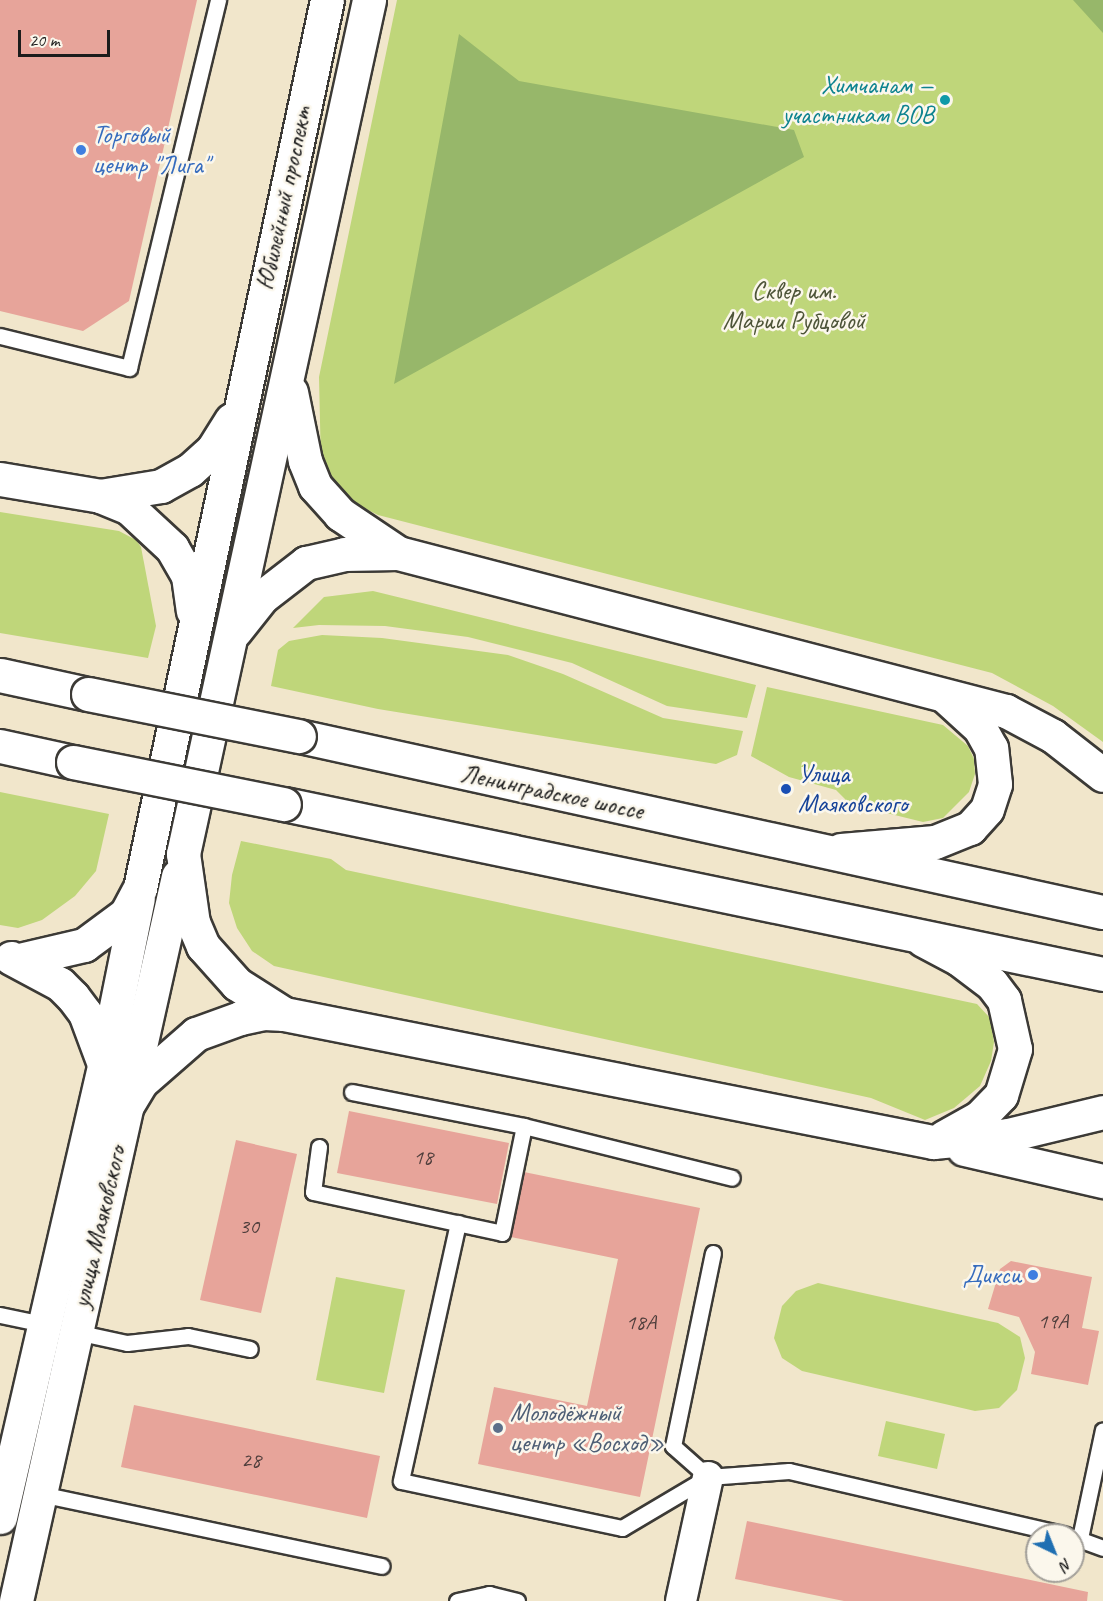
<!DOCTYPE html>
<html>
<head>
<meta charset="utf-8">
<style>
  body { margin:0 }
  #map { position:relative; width:1103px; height:1601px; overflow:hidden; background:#f1e6cb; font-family:Caveat,sans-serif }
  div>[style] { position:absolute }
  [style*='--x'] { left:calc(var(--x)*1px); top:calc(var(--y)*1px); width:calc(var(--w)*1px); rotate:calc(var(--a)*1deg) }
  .green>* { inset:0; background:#bfd67a }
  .forest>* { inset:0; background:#97b76a }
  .building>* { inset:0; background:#e7a49a }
  .roads { filter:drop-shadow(2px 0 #3c3a36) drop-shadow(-2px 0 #3c3a36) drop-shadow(0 2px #3c3a36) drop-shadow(0 -2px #3c3a36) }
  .lane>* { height:15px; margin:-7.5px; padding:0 7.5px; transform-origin:7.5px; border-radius:7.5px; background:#fff }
  .street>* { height:30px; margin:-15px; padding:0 15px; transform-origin:15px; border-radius:15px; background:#fff }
  .secondary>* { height:33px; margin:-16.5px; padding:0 16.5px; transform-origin:16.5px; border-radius:16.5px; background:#fff }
  .highway>* { height:33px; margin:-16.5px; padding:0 16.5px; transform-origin:16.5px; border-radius:16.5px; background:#fff }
  .bridges { filter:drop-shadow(2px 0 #3c3a36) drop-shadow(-2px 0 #3c3a36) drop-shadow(0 2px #3c3a36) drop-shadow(0 -2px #3c3a36) }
  .highway-bridge>* { height:33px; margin:-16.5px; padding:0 16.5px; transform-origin:16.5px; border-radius:16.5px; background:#fff }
  .dots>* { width:16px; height:16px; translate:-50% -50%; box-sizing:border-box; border:3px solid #fbf7ec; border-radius:50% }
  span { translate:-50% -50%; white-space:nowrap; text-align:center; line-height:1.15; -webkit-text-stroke:5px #fbf7ec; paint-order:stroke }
  .number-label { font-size:22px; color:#4f3e3c }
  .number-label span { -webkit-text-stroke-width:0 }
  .culture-label { font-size:26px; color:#0d838f }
  .right { translate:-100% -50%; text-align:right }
  .shop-label { font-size:26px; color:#366cbe }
  .left { translate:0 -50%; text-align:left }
  .street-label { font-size:26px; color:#1c1c1c }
  .park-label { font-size:26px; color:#4d5438 }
  .transit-label { font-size:26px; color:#164399 }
  .service-label { font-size:26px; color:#4e5e75 }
  .north { position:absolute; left:1025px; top:1523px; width:60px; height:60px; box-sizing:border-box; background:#fbf7ec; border:2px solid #a29f99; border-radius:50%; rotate:137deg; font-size:16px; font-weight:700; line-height:24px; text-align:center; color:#1c1c1c }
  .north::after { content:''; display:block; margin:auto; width:21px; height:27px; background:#1f6fb2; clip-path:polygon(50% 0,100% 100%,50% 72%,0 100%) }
  .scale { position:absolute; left:18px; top:30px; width:92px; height:27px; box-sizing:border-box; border:3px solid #1c1c1c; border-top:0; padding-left:8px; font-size:18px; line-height:21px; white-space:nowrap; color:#1c1c1c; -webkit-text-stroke:4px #fbf7ec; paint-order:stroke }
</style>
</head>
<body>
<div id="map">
  <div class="green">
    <i style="clip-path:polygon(397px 0,1103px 0,1103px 742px,1053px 706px,992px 673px,378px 515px,354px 503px,333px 486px,321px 466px,319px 377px)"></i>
    <i style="clip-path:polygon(0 512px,119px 531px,136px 540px,141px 547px,156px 626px,148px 658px,0 633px)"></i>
    <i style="clip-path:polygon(373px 591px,756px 685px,747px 718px,667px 706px,572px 663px,468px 637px,385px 626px,319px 625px,293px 628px,324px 597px)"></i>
    <i style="clip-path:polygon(322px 635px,382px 638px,508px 655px,563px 674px,663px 718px,743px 731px,737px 755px,716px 764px,378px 709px,271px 686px,278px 650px,289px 641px)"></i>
    <i style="clip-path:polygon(767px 687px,943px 725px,968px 746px,974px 759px,975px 774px,969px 792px,943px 818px,923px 822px,850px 804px,836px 790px,789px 777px,751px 756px)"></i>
    <i style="clip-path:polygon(0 792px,109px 814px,96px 871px,75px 896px,42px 920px,18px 928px,0 925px)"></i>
    <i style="clip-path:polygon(241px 841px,331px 859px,346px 870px,977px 1004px,990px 1018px,994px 1042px,991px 1061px,980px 1086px,954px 1108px,925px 1120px,871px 1098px,274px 966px,252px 951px,237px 928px,229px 903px,232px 875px)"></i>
    <i style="clip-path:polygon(336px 1277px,405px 1290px,384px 1393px,316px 1380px)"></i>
    <i style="clip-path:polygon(818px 1283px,998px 1323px,1020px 1337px,1025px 1358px,1017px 1390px,999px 1408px,975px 1411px,802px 1371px,782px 1358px,774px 1338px,782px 1306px,796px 1291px)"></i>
    <i style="clip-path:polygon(886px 1421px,945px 1434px,937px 1469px,878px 1456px)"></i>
  </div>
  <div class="forest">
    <i style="clip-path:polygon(1073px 0,1103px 0,1103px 33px)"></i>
    <i style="clip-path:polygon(459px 34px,519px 81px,794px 130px,804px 157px,394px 384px)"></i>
  </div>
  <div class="building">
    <i style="clip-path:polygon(0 0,197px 0,129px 301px,83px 331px,0 311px)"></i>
    <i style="clip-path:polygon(349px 1111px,509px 1143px,497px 1204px,337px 1173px)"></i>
    <i style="clip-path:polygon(236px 1140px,297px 1154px,261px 1313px,200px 1300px)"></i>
    <i style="clip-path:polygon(524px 1172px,700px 1208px,640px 1497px,478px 1464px,494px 1387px,587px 1406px,618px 1259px,511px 1237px)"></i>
    <i style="clip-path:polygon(1011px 1261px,1092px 1277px,1082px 1328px,1099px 1331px,1088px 1385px,1031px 1374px,1035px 1352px,1019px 1317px,988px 1309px,1000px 1269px)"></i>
    <i style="clip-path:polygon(134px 1405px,380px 1456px,367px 1518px,121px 1467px)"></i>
    <i style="clip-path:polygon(747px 1521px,1088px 1592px,1087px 1601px,844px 1601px,735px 1579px)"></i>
  </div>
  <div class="roads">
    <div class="lane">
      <i style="--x:0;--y:336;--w:133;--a:13.9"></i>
      <i style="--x:129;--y:368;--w:379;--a:-76.4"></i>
      <i style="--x:352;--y:1092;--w:175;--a:11.2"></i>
      <i style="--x:524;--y:1126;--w:214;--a:14"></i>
      <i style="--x:319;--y:1147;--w:45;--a:97.6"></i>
      <i style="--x:313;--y:1192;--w:193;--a:12.2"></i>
      <i style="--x:502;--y:1233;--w:109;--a:-78.4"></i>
      <i style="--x:458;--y:1223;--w:264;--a:102.5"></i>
      <i style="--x:401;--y:1481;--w:226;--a:12"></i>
      <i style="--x:622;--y:1528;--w:100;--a:-30.7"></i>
      <i style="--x:708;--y:1477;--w:81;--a:-4.2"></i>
      <i style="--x:789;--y:1471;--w:284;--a:13"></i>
      <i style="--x:0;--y:1315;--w:44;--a:11.8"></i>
      <i style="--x:76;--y:1332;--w:52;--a:12.2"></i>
      <i style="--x:127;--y:1343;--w:61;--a:-6.5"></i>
      <i style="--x:188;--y:1336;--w:63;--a:11.8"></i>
      <i style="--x:708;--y:1477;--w:47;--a:-138.5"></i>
      <i style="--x:673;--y:1446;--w:197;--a:-78.3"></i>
      <i style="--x:40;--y:1494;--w:349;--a:11.9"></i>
      <i style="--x:1073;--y:1537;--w:32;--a:20"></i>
      <i style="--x:1080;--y:1538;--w:110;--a:-78"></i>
      <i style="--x:457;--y:1601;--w:33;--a:-12"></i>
      <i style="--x:489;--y:1594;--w:29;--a:14"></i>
    </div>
    <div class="street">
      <i style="--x:681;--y:1601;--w:127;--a:-77.7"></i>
    </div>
    <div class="secondary">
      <i style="--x:291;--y:392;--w:70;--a:78.5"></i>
      <i style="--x:305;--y:461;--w:27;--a:68"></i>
      <i style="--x:315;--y:486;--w:38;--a:48"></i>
      <i style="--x:340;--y:514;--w:70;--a:33.9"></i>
      <i style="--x:0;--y:479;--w:101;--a:9.6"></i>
      <i style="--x:100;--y:496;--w:31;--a:22"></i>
      <i style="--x:129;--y:508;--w:59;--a:42.9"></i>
      <i style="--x:172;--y:548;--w:32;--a:60"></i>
      <i style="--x:188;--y:576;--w:35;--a:82"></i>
      <i style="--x:100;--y:496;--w:62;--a:-9.3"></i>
      <i style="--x:161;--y:486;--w:33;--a:-29"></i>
      <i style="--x:190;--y:470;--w:31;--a:-42"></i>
      <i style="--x:213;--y:449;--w:34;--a:-58"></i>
      <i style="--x:235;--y:631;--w:43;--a:-51.5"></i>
      <i style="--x:262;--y:597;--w:56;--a:-37.7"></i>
      <i style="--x:306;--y:563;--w:39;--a:-13"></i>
      <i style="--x:344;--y:554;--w:54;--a:-1.1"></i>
      <i style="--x:398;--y:553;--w:628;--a:14.57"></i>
      <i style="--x:1006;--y:711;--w:53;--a:28"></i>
      <i style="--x:1053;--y:736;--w:63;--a:38"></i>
      <i style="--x:841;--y:850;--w:94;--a:-4.9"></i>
      <i style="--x:935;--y:842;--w:38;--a:-22"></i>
      <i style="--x:970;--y:828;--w:25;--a:-48"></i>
      <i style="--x:987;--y:809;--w:26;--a:-72"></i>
      <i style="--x:995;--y:784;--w:36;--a:-96"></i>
      <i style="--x:991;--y:748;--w:23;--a:-119"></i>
      <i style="--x:980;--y:728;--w:46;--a:-137.6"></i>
      <i style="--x:923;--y:940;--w:41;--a:27.8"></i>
      <i style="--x:959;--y:959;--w:41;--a:37.1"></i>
      <i style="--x:992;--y:984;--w:20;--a:53"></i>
      <i style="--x:1004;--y:1000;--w:50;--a:77.3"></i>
      <i style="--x:1015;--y:1049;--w:48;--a:106.9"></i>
      <i style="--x:1001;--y:1095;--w:30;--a:134"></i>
      <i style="--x:980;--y:1117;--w:41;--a:150.9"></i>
      <i style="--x:11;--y:958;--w:55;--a:28"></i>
      <i style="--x:60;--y:984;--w:18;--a:45"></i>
      <i style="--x:73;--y:997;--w:20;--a:53"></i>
      <i style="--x:85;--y:1013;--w:54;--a:69.6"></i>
      <i style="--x:19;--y:960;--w:67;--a:-13"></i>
      <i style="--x:84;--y:945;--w:52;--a:-36.4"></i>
      <i style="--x:126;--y:914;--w:30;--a:-62"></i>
      <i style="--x:140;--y:888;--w:907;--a:-78.11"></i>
      <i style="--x:284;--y:1014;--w:56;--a:-147.4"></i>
      <i style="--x:237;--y:984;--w:51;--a:-131.8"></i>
      <i style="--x:203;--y:946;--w:25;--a:-113"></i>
      <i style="--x:193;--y:923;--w:70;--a:-98.2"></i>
      <i style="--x:183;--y:854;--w:874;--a:-77.71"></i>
      <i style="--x:126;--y:1107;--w:29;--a:-59"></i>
      <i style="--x:141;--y:1082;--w:73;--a:-41.1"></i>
      <i style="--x:196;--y:1034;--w:47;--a:-20"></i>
      <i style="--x:240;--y:1018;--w:25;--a:-12"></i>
      <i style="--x:264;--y:1013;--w:20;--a:3"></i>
      <i style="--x:284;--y:1014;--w:662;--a:11.16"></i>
      <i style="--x:933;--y:1142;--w:75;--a:-5.3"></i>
      <i style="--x:1008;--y:1135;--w:98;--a:-13.6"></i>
      <i style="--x:964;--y:1149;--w:143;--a:13"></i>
      <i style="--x:0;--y:1517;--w:463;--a:-77"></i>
      <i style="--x:104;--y:1066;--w:171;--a:-78.6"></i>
      <i style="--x:16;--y:1601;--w:743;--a:-77.4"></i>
    </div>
    <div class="highway">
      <i style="--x:0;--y:675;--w:90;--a:12.2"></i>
      <i style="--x:299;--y:736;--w:823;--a:12.35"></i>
      <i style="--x:0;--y:746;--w:75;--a:12.4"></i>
      <i style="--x:284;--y:804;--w:836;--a:11.73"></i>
    </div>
  </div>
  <div class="bridges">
    <div class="highway-bridge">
      <i style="--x:88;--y:694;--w:215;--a:11.3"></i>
      <i style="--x:73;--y:762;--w:215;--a:11.3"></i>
    </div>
  </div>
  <div class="dots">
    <i style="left:945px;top:100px;background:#0f9aa8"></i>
    <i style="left:81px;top:150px;background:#3f7fe0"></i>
    <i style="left:786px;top:789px;background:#1a4fb4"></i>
    <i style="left:1033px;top:1275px;background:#3f7fe0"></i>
    <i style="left:498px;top:1428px;background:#5c6f8a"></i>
  </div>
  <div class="number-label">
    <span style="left:423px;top:1158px">18</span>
    <span style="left:249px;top:1227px">30</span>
    <span style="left:1053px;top:1322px">19А</span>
    <span style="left:641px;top:1323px">18А</span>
    <span style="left:251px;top:1461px">28</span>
  </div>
  <div class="culture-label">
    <span class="right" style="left:933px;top:100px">Химчанам —<br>участникам ВОВ</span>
  </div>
  <div class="shop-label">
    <span class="left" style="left:93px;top:150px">Торговый<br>центр "Лига"</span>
    <span class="right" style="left:1021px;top:1275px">Дикси</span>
  </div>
  <div class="street-label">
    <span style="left:284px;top:198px;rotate:-78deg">Юбилейный проспект</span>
    <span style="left:552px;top:792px;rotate:12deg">Ленинградское шоссе</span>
    <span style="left:99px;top:1227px;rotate:-77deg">улица Маяковского</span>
  </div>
  <div class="park-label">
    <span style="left:794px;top:306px">Сквер им.<br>Марии Рубцовой</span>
  </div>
  <div class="transit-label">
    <span class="left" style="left:798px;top:789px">Улица<br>Маяковского</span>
  </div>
  <div class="service-label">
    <span class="left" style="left:510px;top:1428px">Молодёжный<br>центр «Восход»</span>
  </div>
  <div class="north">N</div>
  <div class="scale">20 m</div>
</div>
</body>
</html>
